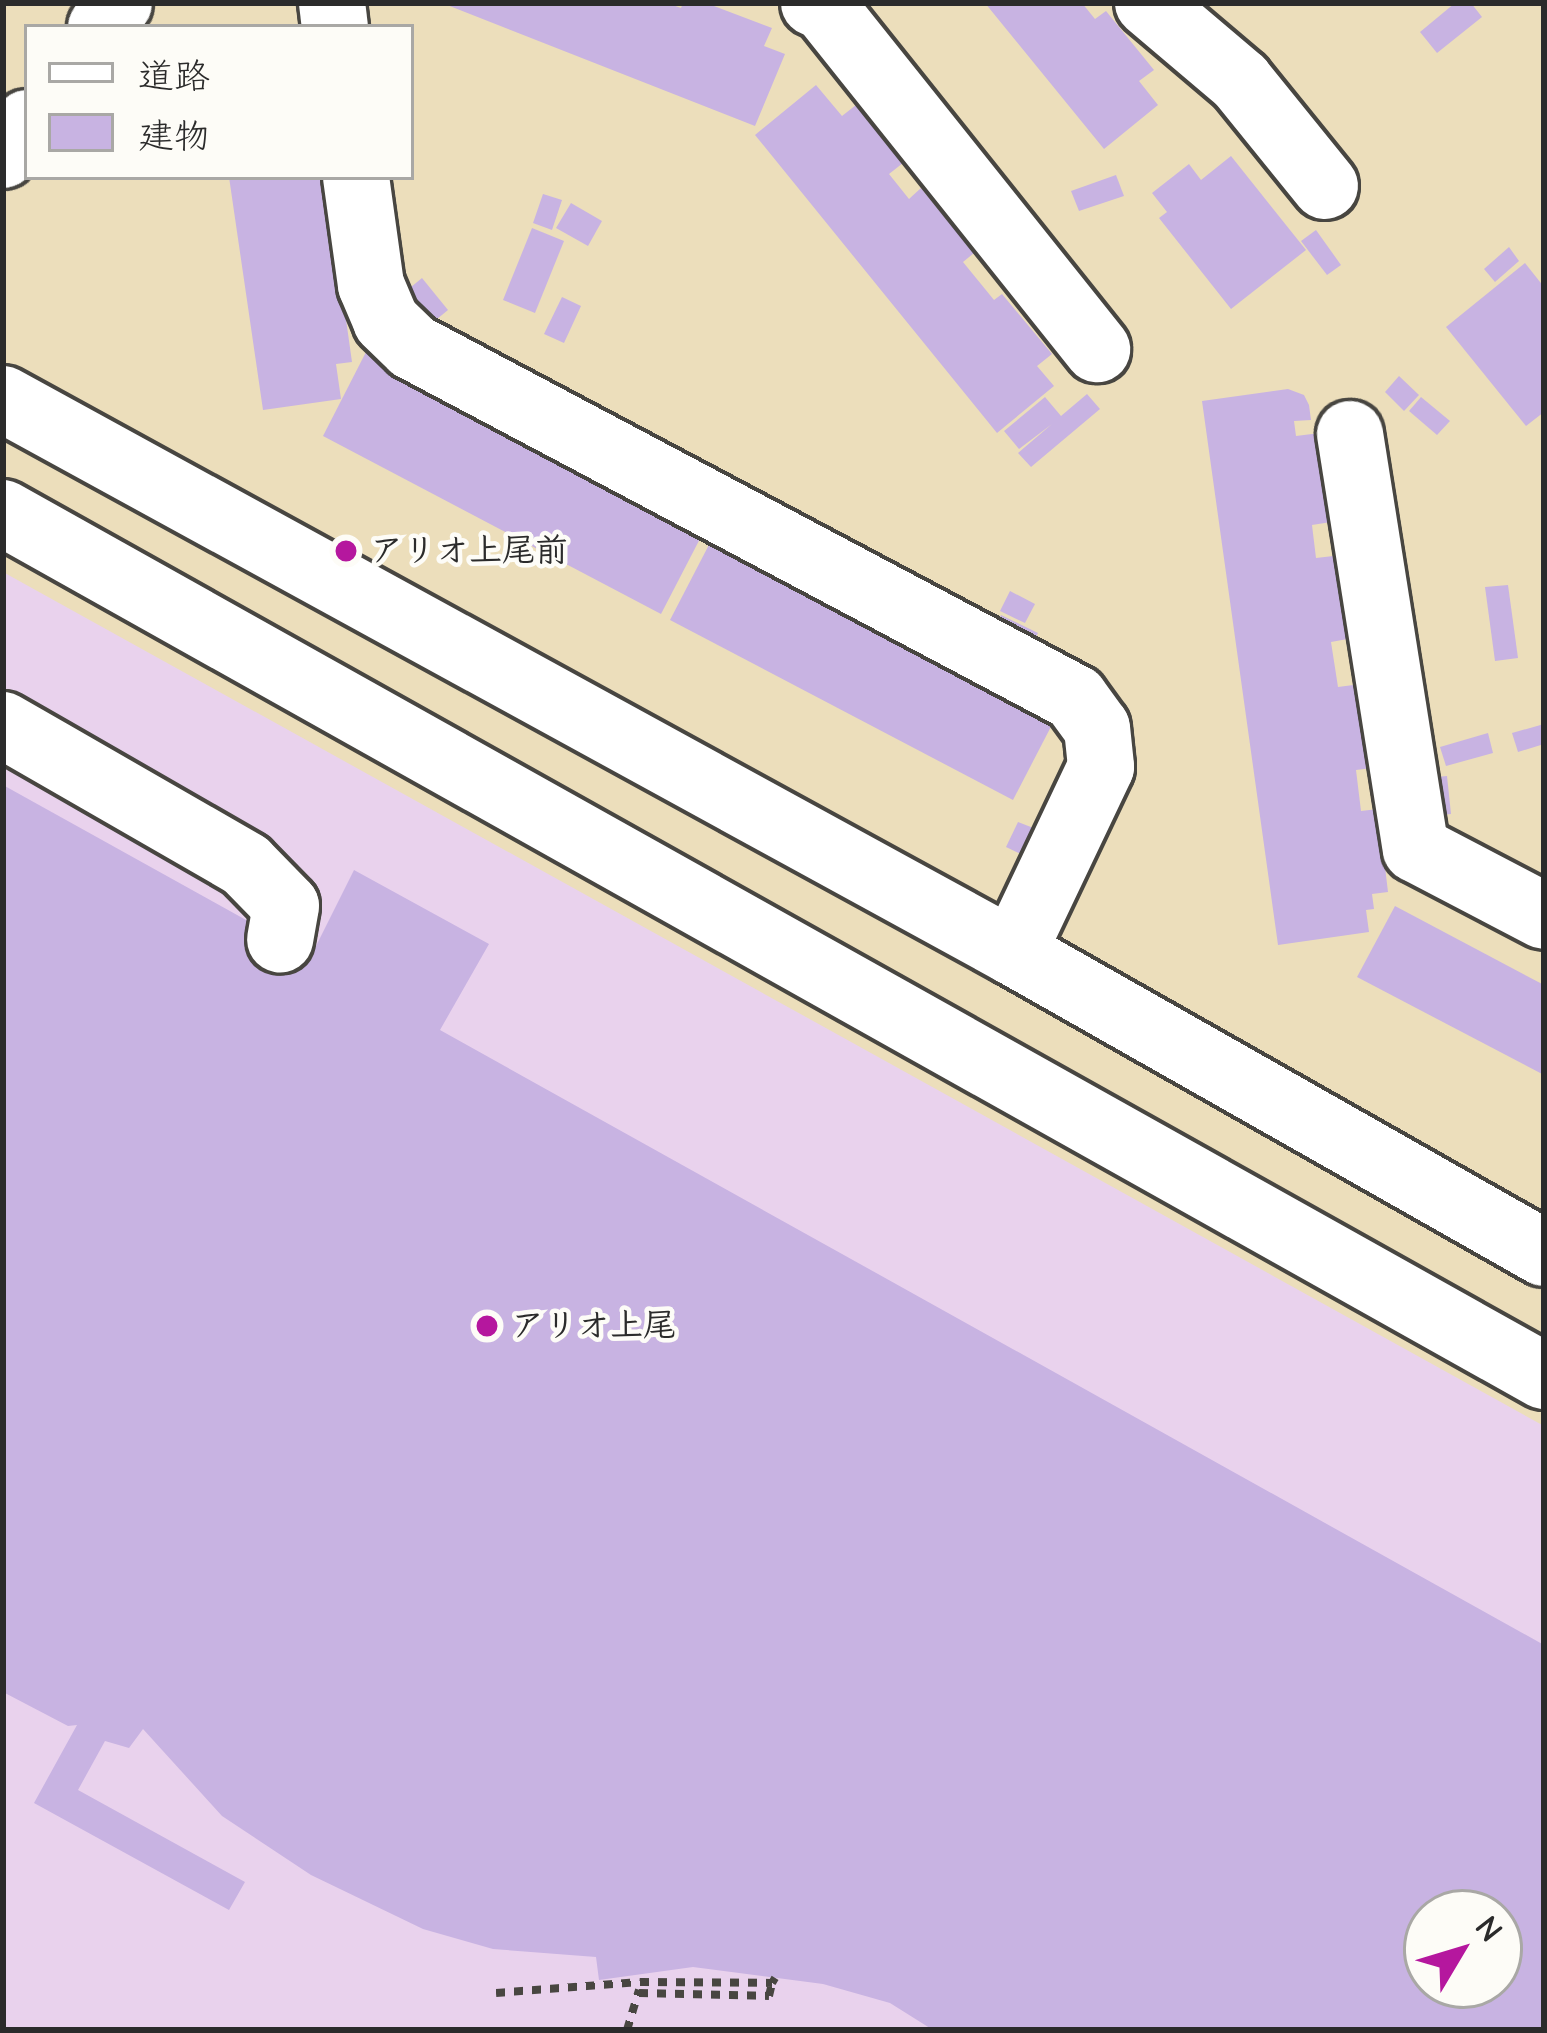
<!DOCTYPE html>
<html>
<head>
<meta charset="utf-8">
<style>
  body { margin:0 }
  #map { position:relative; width:1547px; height:2033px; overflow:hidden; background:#ecdebb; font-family:"Comic Neue","Klee One",sans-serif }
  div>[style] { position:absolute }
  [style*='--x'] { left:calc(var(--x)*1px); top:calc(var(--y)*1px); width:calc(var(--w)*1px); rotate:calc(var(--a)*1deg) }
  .built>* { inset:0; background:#e9d2ed }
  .building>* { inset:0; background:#c8b3e2 }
  .path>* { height:8px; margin-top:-4px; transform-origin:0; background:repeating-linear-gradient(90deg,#484641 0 9px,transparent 0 18px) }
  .roads { filter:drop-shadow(3px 0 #484641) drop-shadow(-3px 0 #484641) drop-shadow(0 3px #484641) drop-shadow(0 -3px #484641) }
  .minor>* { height:66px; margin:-33px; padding:0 33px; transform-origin:33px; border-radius:33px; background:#fff }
  .major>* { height:66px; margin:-33px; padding:0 33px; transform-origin:33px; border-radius:33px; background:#fff }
  .dots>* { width:33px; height:33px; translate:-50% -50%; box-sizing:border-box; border:6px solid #fdfcf7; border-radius:50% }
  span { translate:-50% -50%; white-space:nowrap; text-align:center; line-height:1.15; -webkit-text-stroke:9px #fdfcf7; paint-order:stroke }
  .poi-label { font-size:33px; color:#2b2b2b; font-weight:700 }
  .left { translate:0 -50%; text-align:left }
  .frame { position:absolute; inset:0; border:6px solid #2b2b2b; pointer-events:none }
  .legend { position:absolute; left:24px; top:24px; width:390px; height:156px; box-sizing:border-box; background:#fdfcf7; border:3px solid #a9a8a5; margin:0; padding:15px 21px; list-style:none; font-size:36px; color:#2b2b2b }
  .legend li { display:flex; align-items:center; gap:24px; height:60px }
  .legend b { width:60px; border:3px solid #a9a8a5 }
  .north { position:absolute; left:1403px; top:1889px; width:120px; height:120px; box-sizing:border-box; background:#fdfcf7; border:3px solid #a9a8a5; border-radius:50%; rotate:52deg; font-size:33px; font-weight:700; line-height:48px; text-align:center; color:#2b2b2b }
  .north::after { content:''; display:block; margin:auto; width:42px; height:54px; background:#b5179e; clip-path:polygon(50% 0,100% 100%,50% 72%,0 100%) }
</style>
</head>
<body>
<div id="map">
  <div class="built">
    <i style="clip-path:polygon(evenodd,3px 572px,1544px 1426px,1544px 2030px,3px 2030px,3px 572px,1427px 1913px,1499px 1913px,1499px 1985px,1427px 1985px,1427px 1913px)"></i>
  </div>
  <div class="building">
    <i style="clip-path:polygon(442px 3px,667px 3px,681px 8px,683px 3px,706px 3px,772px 28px,764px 46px,785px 54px,755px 126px)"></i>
    <i style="clip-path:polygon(985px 3px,1082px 3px,1095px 19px,1106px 11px,1154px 70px,1139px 81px,1158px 105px,1104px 149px)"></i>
    <i style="clip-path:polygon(1455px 3px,1471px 3px,1482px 17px,1437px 53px,1420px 32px)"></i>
    <i style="clip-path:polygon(816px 85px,842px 116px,856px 105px,903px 163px,889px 174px,909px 199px,921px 188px,974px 253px,963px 262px,994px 300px,1002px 294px,1052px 354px,1037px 366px,1054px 386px,997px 433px,755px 135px)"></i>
    <i style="clip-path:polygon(1231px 156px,1306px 250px,1231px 309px,1159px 218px,1167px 212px,1152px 193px,1189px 164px,1201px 180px)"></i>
    <i style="clip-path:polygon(1116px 175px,1124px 196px,1079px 211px,1071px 191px)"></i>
    <i style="clip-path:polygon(229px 177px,326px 177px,352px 362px,336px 364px,341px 399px,263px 410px)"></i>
    <i style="clip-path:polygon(543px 194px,562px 200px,552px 230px,533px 223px)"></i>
    <i style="clip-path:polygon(571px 203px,602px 221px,588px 246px,556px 228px)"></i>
    <i style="clip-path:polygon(532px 228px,564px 241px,535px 313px,503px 300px)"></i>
    <i style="clip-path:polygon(1316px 230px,1341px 265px,1327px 275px,1301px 241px)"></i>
    <i style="clip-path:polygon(1509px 247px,1519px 261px,1495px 282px,1484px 269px)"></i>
    <i style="clip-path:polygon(1525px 263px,1544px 287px,1544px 412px,1526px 426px,1446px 327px)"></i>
    <i style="clip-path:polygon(422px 278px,448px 310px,431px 324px,405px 292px)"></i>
    <i style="clip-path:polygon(562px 297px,581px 306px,564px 343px,544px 334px)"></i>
    <i style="clip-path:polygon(366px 352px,704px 531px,661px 614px,323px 436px)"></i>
    <i style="clip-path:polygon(1399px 376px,1419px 395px,1404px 411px,1385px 392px)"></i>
    <i style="clip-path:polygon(1288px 389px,1304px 395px,1309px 405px,1311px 420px,1294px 421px,1296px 436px,1320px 433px,1331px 522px,1312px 525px,1316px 558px,1342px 555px,1353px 638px,1331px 642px,1338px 687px,1361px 684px,1372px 768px,1356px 770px,1361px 811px,1378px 809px,1388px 892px,1372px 894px,1374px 909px,1366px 910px,1369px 932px,1278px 945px,1202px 401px)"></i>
    <i style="clip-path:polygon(1087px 394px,1100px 409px,1031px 467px,1018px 453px,1052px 424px,1019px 449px,1004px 431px,1045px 397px,1061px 416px)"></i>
    <i style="clip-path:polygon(1421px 397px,1450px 421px,1437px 435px,1409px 411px)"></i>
    <i style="clip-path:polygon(713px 537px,1056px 717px,1013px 800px,670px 620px)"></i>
    <i style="clip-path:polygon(1508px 585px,1518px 658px,1495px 661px,1485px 587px)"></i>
    <i style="clip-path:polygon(1010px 591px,1035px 604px,1025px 623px,1000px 611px)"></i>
    <i style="clip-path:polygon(1001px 615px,1038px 633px,1027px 654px,990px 636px)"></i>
    <i style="clip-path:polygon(1544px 724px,1544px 744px,1518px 752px,1512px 733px)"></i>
    <i style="clip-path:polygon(1488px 733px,1493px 753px,1446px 766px,1440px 747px)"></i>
    <i style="clip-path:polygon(1447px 776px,1451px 814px,1431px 816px,1426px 778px)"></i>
    <i style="clip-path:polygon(evenodd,3px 785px,311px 956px,354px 870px,489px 944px,440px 1030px,1544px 1645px,1544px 2030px,933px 2030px,890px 2003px,823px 1984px,693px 1967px,599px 1980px,596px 1957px,493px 1949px,423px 1929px,311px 1875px,222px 1816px,143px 1729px,129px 1748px,105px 1741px,78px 1790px,245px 1882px,229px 1910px,34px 1803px,77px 1725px,68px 1726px,3px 1692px,3px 785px,1427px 1913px,1499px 1913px,1499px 1985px,1427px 1985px,1427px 1913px)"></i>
    <i style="clip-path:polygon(1018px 822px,1036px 829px,1023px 855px,1006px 847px)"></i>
    <i style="clip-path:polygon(1395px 906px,1544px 985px,1544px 1075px,1357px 977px)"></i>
  </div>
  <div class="path">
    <i style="--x:496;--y:1993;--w:144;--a:-4.4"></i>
    <i style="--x:640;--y:1982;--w:132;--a:0.4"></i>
    <i style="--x:772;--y:1983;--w:6;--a:-59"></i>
    <i style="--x:639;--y:1993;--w:130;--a:1.3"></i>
    <i style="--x:769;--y:1996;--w:13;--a:-77"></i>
    <i style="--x:627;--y:2030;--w:42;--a:-73.3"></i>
  </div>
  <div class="roads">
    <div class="minor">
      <i style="--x:332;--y:3;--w:24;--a:83"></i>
      <i style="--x:814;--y:3;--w:11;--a:22"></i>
      <i style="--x:824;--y:7;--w:438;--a:51.4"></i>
      <i style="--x:1148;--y:3;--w:121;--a:40.3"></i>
      <i style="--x:1240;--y:81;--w:135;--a:51"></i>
      <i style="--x:356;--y:177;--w:109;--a:82.1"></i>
      <i style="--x:371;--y:285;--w:39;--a:67"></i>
      <i style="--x:386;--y:321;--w:37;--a:44"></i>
      <i style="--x:413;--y:347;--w:749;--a:27.93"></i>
      <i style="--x:1075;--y:698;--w:37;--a:54"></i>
      <i style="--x:1097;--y:728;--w:39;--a:84"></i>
      <i style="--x:1101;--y:767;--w:205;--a:115.4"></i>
      <i style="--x:3;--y:399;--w:1151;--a:28.7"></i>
      <i style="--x:1013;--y:952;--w:610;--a:29.55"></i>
      <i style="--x:1350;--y:434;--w:420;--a:81"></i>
      <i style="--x:1416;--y:849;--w:144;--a:27.6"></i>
      <i style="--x:3;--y:513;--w:1766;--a:29.25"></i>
      <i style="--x:3;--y:725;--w:280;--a:29.9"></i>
      <i style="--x:246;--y:865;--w:57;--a:45.7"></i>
      <i style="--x:286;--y:906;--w:34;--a:100"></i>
    </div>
    <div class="major">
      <i style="--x:101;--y:27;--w:30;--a:-53"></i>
      <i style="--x:3;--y:155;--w:40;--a:-53"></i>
    </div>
  </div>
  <div class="dots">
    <i style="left:346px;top:551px;background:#b5179e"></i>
    <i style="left:487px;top:1326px;background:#b5179e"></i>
  </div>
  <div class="poi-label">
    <span class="left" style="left:370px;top:551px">アリオ上尾前</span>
    <span class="left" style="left:511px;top:1326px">アリオ上尾</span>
  </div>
  <div class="frame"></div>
  <ul class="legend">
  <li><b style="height:15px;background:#fff"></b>道路</li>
  <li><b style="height:33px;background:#c8b3e2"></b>建物</li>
  </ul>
  <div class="north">N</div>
</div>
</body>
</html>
